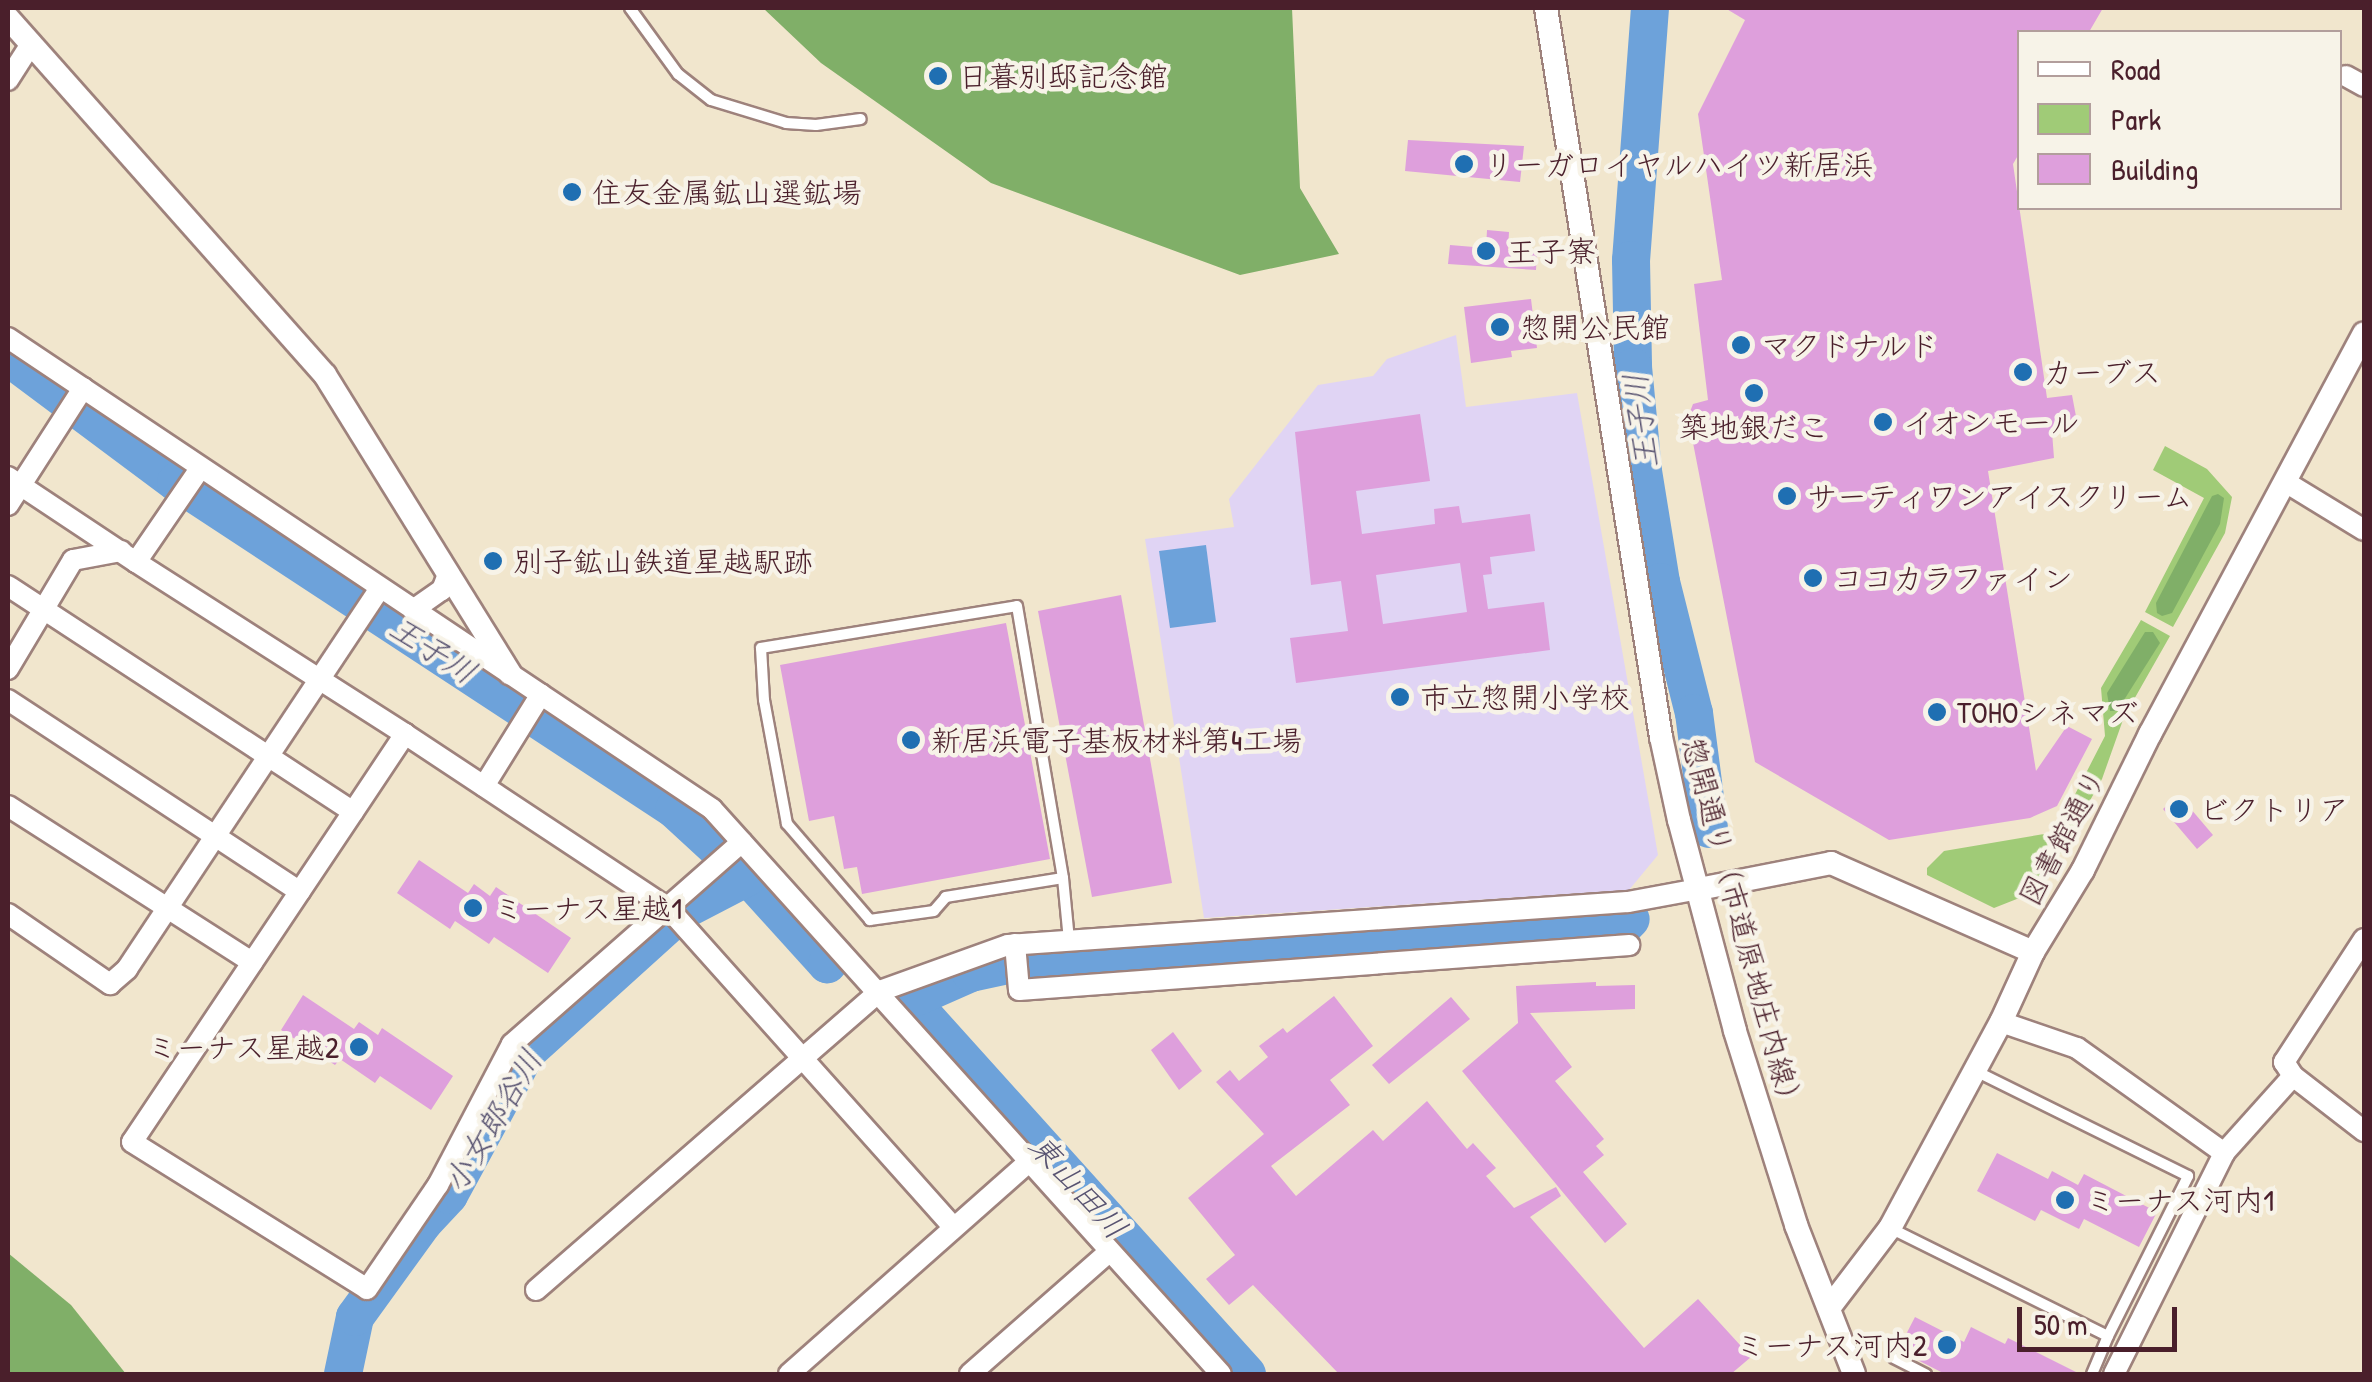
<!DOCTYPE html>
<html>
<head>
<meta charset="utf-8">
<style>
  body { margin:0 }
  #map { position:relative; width:2372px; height:1382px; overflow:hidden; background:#f1e6cd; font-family:"Patrick Hand","Klee One",sans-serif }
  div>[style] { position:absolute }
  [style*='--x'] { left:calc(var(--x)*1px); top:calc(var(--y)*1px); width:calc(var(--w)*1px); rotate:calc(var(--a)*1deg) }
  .built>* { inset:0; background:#e0d4f4 }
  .green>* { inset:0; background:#a0cb77 }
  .forest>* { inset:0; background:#80af68 }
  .water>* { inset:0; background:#6da2da }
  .river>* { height:38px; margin:-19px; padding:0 19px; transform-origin:19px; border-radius:19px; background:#6da2da }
  .building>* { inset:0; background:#de9fdc }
  .roads { filter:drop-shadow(2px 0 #9e827c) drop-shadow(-2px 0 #9e827c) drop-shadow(0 2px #9e827c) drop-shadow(0 -2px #9e827c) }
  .service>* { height:10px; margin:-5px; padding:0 5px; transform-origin:5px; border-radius:5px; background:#fff }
  .minor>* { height:20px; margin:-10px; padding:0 10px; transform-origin:10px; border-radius:10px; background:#fff }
  .tertiary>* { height:22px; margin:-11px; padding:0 11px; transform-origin:11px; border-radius:11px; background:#fff }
  .dots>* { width:28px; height:28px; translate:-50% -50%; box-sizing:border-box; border:5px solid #f7f3e8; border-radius:50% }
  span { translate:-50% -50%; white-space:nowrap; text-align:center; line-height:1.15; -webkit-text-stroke:9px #f7f3e8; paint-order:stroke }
  .poi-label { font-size:30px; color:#4a1f2b }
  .left { translate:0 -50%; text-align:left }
  .right { translate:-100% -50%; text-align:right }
  .street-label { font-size:30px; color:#4a1f2b }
  .water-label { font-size:32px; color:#585371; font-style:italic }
  .frame { position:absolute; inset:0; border:10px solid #4a1f2b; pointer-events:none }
  .legend { position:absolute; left:2017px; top:30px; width:325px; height:180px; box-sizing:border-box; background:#f7f3e8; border:2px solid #b29e9c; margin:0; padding:12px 18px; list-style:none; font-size:30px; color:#4a1f2b }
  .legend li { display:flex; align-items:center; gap:20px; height:50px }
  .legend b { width:50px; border:2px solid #b29e9c }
  .scale { position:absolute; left:2017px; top:1307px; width:160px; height:45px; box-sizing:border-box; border:5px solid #4a1f2b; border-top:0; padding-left:12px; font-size:30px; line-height:35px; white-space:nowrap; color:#4a1f2b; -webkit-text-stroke:8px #f7f3e8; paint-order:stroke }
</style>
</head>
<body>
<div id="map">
  <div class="built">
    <i style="clip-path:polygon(1456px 335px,1466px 407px,1577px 393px,1658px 855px,1629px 890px,1204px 918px,1145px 539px,1234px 527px,1229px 499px,1318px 385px,1373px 376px,1387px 359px)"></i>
  </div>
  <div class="green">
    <i style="clip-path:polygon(2165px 446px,2207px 469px,2232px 497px,2225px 533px,2173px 627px,2145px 612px,2204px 498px,2153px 470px)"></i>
    <i style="clip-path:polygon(2141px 620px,2170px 636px,2124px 717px,2102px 779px,2054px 865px,2032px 893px,1994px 908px,1927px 875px,1927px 868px,1944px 851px,2044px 834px,2048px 847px,2105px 736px,2101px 688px)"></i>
  </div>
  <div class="forest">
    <i style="clip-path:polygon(763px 8px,1292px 8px,1300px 188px,1339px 254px,1240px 275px,991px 183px,821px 63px)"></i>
    <i style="clip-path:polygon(2218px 494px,2224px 498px,2220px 524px,2172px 613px,2162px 616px,2157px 613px,2156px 603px,2212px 496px)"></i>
    <i style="clip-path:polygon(2145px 632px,2153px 632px,2160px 643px,2117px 711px,2110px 711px,2107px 693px)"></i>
    <i style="clip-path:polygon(8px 1253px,71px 1305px,126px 1374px,8px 1374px)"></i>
  </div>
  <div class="water">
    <i style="clip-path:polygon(1206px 545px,1216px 622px,1170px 628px,1159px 551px)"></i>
  </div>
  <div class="river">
    <i style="--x:1650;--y:8;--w:253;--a:94.3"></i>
    <i style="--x:1631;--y:260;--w:107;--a:88.9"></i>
    <i style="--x:1633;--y:367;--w:104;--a:84.5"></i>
    <i style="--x:1643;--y:471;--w:112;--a:80.8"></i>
    <i style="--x:1661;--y:582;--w:135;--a:75.9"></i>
    <i style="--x:1694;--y:713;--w:117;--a:82.6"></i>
    <i style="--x:8;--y:357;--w:209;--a:36.7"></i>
    <i style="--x:176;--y:482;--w:596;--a:33.29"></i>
    <i style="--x:674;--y:809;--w:100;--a:42.6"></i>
    <i style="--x:748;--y:877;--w:118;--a:47.8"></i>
    <i style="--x:827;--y:964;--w:12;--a:-42"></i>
    <i style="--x:343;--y:1374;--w:58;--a:-78.1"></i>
    <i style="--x:355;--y:1317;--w:116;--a:-54.1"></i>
    <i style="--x:423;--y:1223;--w:38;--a:-47"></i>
    <i style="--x:449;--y:1195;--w:162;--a:-61.5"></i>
    <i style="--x:526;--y:1053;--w:213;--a:-42.1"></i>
    <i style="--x:684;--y:910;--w:72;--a:-27.3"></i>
    <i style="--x:1247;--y:1374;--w:503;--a:-132.02"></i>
    <i style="--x:910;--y:1000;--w:67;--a:-23.9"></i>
    <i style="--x:971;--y:973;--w:47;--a:-12.3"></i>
    <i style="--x:1017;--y:963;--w:609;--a:-3.58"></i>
    <i style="--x:1625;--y:925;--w:8;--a:-45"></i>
  </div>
  <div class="building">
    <i style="clip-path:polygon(1725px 8px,2103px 8px,2089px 32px,2020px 32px,2020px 152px,2013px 164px,2047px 398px,2072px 395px,2078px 427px,2052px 432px,2054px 458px,1988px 471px,2036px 771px,2067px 726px,2092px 739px,2057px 806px,2030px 818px,1889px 840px,1755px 762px,1688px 417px,1693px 404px,1708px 400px,1694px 284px,1722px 280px,1698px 114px,1745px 20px)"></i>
    <i style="clip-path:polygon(1408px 140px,1524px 146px,1520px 182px,1405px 171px)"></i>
    <i style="clip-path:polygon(1487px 230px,1509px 232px,1508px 250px,1537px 252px,1536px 270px,1448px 264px,1450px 245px,1486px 248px)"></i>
    <i style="clip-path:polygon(1531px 299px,1537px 348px,1511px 351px,1512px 357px,1471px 363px,1464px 307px)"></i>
    <i style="clip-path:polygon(evenodd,1420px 414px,1430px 481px,1356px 491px,1362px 534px,1435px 524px,1434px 509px,1459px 506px,1462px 523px,1530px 514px,1535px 551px,1490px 557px,1492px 574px,1483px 575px,1488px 609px,1544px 602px,1550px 650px,1296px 683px,1290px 638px,1348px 631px,1341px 581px,1311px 585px,1295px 432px,1420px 414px,1460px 563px,1467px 612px,1383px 624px,1376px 575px,1460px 563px)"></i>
    <i style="clip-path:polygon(1121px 595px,1172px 883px,1092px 897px,1038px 611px)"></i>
    <i style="clip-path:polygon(1006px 623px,1050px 859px,862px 894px,857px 867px,844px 869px,834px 816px,809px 821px,780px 665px)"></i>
    <i style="clip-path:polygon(2179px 795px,2213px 835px,2197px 849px,2163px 809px)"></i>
    <i style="clip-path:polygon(419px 860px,468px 893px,474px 884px,490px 896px,496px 887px,571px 938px,548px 973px,494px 937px,489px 944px,455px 921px,450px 929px,397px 893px)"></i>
    <i style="clip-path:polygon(1596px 982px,1596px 986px,1635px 985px,1635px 1009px,1530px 1013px,1572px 1067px,1555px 1081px,1604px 1139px,1596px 1146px,1604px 1155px,1583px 1172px,1627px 1224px,1605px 1243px,1462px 1071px,1518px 1023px,1516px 986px)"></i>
    <i style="clip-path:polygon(303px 995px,354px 1029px,359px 1022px,378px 1035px,382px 1028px,453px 1076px,431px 1110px,380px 1076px,375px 1083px,340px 1059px,335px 1065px,281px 1030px)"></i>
    <i style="clip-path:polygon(1334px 996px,1373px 1046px,1330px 1080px,1350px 1105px,1271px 1166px,1296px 1196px,1373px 1130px,1383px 1141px,1427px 1101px,1467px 1149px,1473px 1143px,1496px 1168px,1486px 1176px,1514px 1208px,1556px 1187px,1561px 1196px,1530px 1217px,1644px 1348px,1698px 1299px,1751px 1357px,1731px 1374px,1339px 1374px,1253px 1285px,1229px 1305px,1206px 1279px,1235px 1255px,1188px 1198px,1264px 1134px,1216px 1082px,1230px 1070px,1239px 1081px,1268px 1057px,1259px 1046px,1283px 1028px,1287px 1033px)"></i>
    <i style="clip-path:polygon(1451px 997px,1470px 1019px,1389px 1084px,1372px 1065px)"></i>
    <i style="clip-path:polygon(1173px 1032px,1202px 1071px,1179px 1090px,1151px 1050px)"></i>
    <i style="clip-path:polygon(1997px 1153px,2048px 1179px,2052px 1171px,2078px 1185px,2084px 1174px,2157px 1212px,2139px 1247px,2084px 1219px,2079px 1229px,2041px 1210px,2035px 1221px,1977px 1191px)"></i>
    <i style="clip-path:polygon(1915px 1317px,1964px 1342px,1971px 1327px,2005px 1344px,2008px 1338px,2080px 1374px,1945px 1374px,1898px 1350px)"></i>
  </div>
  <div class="roads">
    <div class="service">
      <i style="--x:630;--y:8;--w:82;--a:54"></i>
      <i style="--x:678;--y:74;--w:42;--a:38.2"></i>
      <i style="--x:711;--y:100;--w:78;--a:17"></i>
      <i style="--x:786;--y:123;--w:30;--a:4"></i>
      <i style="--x:816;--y:125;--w:45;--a:-7.6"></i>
      <i style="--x:1063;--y:878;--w:119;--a:170.8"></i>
      <i style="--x:946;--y:897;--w:18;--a:131"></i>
      <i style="--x:934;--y:911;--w:65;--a:172"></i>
      <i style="--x:870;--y:920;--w:127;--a:-130.8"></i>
      <i style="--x:787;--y:824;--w:126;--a:-100.5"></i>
      <i style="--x:764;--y:700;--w:52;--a:-93.3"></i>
      <i style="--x:761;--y:648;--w:259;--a:-9.3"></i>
      <i style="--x:1017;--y:606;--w:276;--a:80.4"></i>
      <i style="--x:1063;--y:878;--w:62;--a:84.5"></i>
      <i style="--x:1890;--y:1228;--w:243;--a:26.4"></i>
      <i style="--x:2108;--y:1336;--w:179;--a:-63.4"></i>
      <i style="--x:2188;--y:1176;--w:237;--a:-153.7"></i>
      <i style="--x:1894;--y:1358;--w:36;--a:27"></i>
      <i style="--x:2092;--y:1374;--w:41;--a:-67.2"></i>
    </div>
    <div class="minor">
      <i style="--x:2346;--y:76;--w:21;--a:29"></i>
      <i style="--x:8;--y:80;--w:43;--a:-57.4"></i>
      <i style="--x:8;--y:338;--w:847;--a:33.78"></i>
      <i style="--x:712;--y:809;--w:760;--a:47.98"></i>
      <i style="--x:8;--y:477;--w:154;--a:33.6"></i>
      <i style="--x:136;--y:562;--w:112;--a:-55.6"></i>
      <i style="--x:2287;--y:483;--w:90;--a:31.4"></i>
      <i style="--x:8;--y:505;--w:139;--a:-57.3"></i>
      <i style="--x:8;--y:586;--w:412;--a:33.2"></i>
      <i style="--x:353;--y:812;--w:94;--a:-56.3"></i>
      <i style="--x:405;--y:734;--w:319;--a:-147.4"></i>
      <i style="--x:413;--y:610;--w:35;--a:-35"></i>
      <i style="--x:442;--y:590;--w:17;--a:-69"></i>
      <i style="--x:8;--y:669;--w:127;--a:-59.2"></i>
      <i style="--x:73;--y:560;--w:49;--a:-10.6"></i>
      <i style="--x:8;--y:700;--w:349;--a:33.3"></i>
      <i style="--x:405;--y:734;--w:317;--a:33.5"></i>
      <i style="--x:669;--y:909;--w:426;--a:48.2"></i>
      <i style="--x:484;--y:786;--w:108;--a:-58.2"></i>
      <i style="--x:8;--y:806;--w:290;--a:32.6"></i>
      <i style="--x:353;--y:812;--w:397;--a:123.8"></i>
      <i style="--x:132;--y:1142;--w:277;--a:32"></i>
      <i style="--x:367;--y:1289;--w:126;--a:-55.7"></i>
      <i style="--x:438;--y:1185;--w:159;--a:-62.3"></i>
      <i style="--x:512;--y:1044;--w:306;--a:-41.3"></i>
      <i style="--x:8;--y:914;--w:124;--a:34.5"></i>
      <i style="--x:110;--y:984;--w:23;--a:-41"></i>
      <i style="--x:127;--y:969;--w:457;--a:-56.4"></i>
      <i style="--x:2364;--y:939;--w:147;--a:123"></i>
      <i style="--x:2284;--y:1062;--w:17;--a:57"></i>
      <i style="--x:2293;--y:1076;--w:90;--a:37.8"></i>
      <i style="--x:1015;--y:944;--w:46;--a:85"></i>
      <i style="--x:1019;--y:990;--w:612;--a:-4.22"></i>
      <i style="--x:2001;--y:1022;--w:80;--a:18.9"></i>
      <i style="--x:2077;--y:1048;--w:181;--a:35.5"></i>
      <i style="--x:536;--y:1290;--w:456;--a:-41"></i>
      <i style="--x:880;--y:991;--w:136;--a:-19.8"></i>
      <i style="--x:1008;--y:945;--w:621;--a:-3.97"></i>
      <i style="--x:1628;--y:902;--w:72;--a:-10.4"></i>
      <i style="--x:789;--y:1374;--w:320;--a:-41.5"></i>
      <i style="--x:970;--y:1374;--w:186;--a:-41.3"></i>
      <i style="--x:2114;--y:1374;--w:247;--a:-63.5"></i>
      <i style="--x:2224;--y:1153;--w:103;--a:-48.1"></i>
    </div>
    <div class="tertiary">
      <i style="--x:1546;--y:8;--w:738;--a:81.04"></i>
      <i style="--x:1661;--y:737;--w:85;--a:77.8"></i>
      <i style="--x:1679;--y:820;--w:218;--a:75.1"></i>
      <i style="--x:1735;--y:1031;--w:203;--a:72.5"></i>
      <i style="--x:1796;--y:1225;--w:160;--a:68.7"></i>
      <i style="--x:8;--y:18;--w:477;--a:48.4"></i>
      <i style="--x:325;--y:375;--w:351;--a:58.2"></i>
      <i style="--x:1699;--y:889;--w:135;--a:-11.1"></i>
      <i style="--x:1831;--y:863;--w:221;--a:23.8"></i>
      <i style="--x:1829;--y:1308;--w:101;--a:-52.7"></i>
      <i style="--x:1890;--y:1228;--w:234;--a:-61.7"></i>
      <i style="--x:2001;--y:1022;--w:77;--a:-65.4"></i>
      <i style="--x:2033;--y:952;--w:96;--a:-58.6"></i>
      <i style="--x:2083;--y:870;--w:152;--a:-63.8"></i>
      <i style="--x:2150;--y:734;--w:454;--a:-61.9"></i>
    </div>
  </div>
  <div class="dots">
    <i style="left:938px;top:76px;background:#1f6fb2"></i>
    <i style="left:1464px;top:164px;background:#1f6fb2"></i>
    <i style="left:572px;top:192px;background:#1f6fb2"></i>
    <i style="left:1486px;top:251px;background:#1f6fb2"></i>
    <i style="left:1500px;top:327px;background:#1f6fb2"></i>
    <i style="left:1741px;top:345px;background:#1f6fb2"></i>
    <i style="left:2023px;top:372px;background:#1f6fb2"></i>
    <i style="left:1754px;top:393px;background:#1f6fb2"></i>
    <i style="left:1883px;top:422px;background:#1f6fb2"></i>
    <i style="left:1787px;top:496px;background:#1f6fb2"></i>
    <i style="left:493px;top:561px;background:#1f6fb2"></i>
    <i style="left:1813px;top:578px;background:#1f6fb2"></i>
    <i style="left:1400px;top:697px;background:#1f6fb2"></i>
    <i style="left:1937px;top:712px;background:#1f6fb2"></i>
    <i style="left:911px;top:740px;background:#1f6fb2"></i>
    <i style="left:2179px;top:809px;background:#1f6fb2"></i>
    <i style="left:473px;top:908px;background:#1f6fb2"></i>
    <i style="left:359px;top:1047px;background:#1f6fb2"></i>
    <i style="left:2065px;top:1200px;background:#1f6fb2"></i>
    <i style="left:1947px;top:1345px;background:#1f6fb2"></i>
  </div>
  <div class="poi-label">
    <span class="left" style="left:958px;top:76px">日暮別邸記念館</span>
    <span class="left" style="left:1484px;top:164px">リーガロイヤルハイツ新居浜</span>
    <span class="left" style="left:592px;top:192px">住友金属鉱山選鉱場</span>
    <span class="left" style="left:1506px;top:251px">王子寮</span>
    <span class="left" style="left:1520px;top:327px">惣開公民館</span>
    <span class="left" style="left:1761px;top:345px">マクドナルド</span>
    <span class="left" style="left:2043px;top:372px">カーブス</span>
    <span class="left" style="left:1903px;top:422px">イオンモール</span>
    <span style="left:1754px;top:427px">築地銀だこ</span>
    <span class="left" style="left:1807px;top:496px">サーティワンアイスクリーム</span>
    <span class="left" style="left:513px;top:561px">別子鉱山鉄道星越駅跡</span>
    <span class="left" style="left:1833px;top:578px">ココカラファイン</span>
    <span class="left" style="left:1420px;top:697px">市立惣開小学校</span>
    <span class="left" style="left:1957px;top:712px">TOHOシネマズ</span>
    <span class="left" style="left:931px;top:740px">新居浜電子基板材料第4工場</span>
    <span class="left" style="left:2199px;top:809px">ビクトリア</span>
    <span class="left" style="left:493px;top:908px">ミーナス星越1</span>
    <span class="right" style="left:339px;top:1047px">ミーナス星越2</span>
    <span class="left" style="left:2085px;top:1200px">ミーナス河内1</span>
    <span class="right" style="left:1927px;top:1345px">ミーナス河内2</span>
  </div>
  <div class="street-label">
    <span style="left:2062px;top:837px;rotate:-62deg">図書館通り</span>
    <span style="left:1743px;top:926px;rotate:75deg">惣開通り（市道原地庄内線）</span>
  </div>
  <div class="water-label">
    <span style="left:1641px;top:421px;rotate:-97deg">王子川</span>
    <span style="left:433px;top:650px;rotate:33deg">王子川</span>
    <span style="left:493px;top:1121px;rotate:-59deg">小女郎谷川</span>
    <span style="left:1078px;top:1187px;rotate:48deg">東山田川</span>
  </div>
  <div class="frame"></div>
  <ul class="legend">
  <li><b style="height:12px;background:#fff"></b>Road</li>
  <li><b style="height:28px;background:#a0cb77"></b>Park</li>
  <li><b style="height:28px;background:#de9fdc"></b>Building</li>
  </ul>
  <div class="scale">50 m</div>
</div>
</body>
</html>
